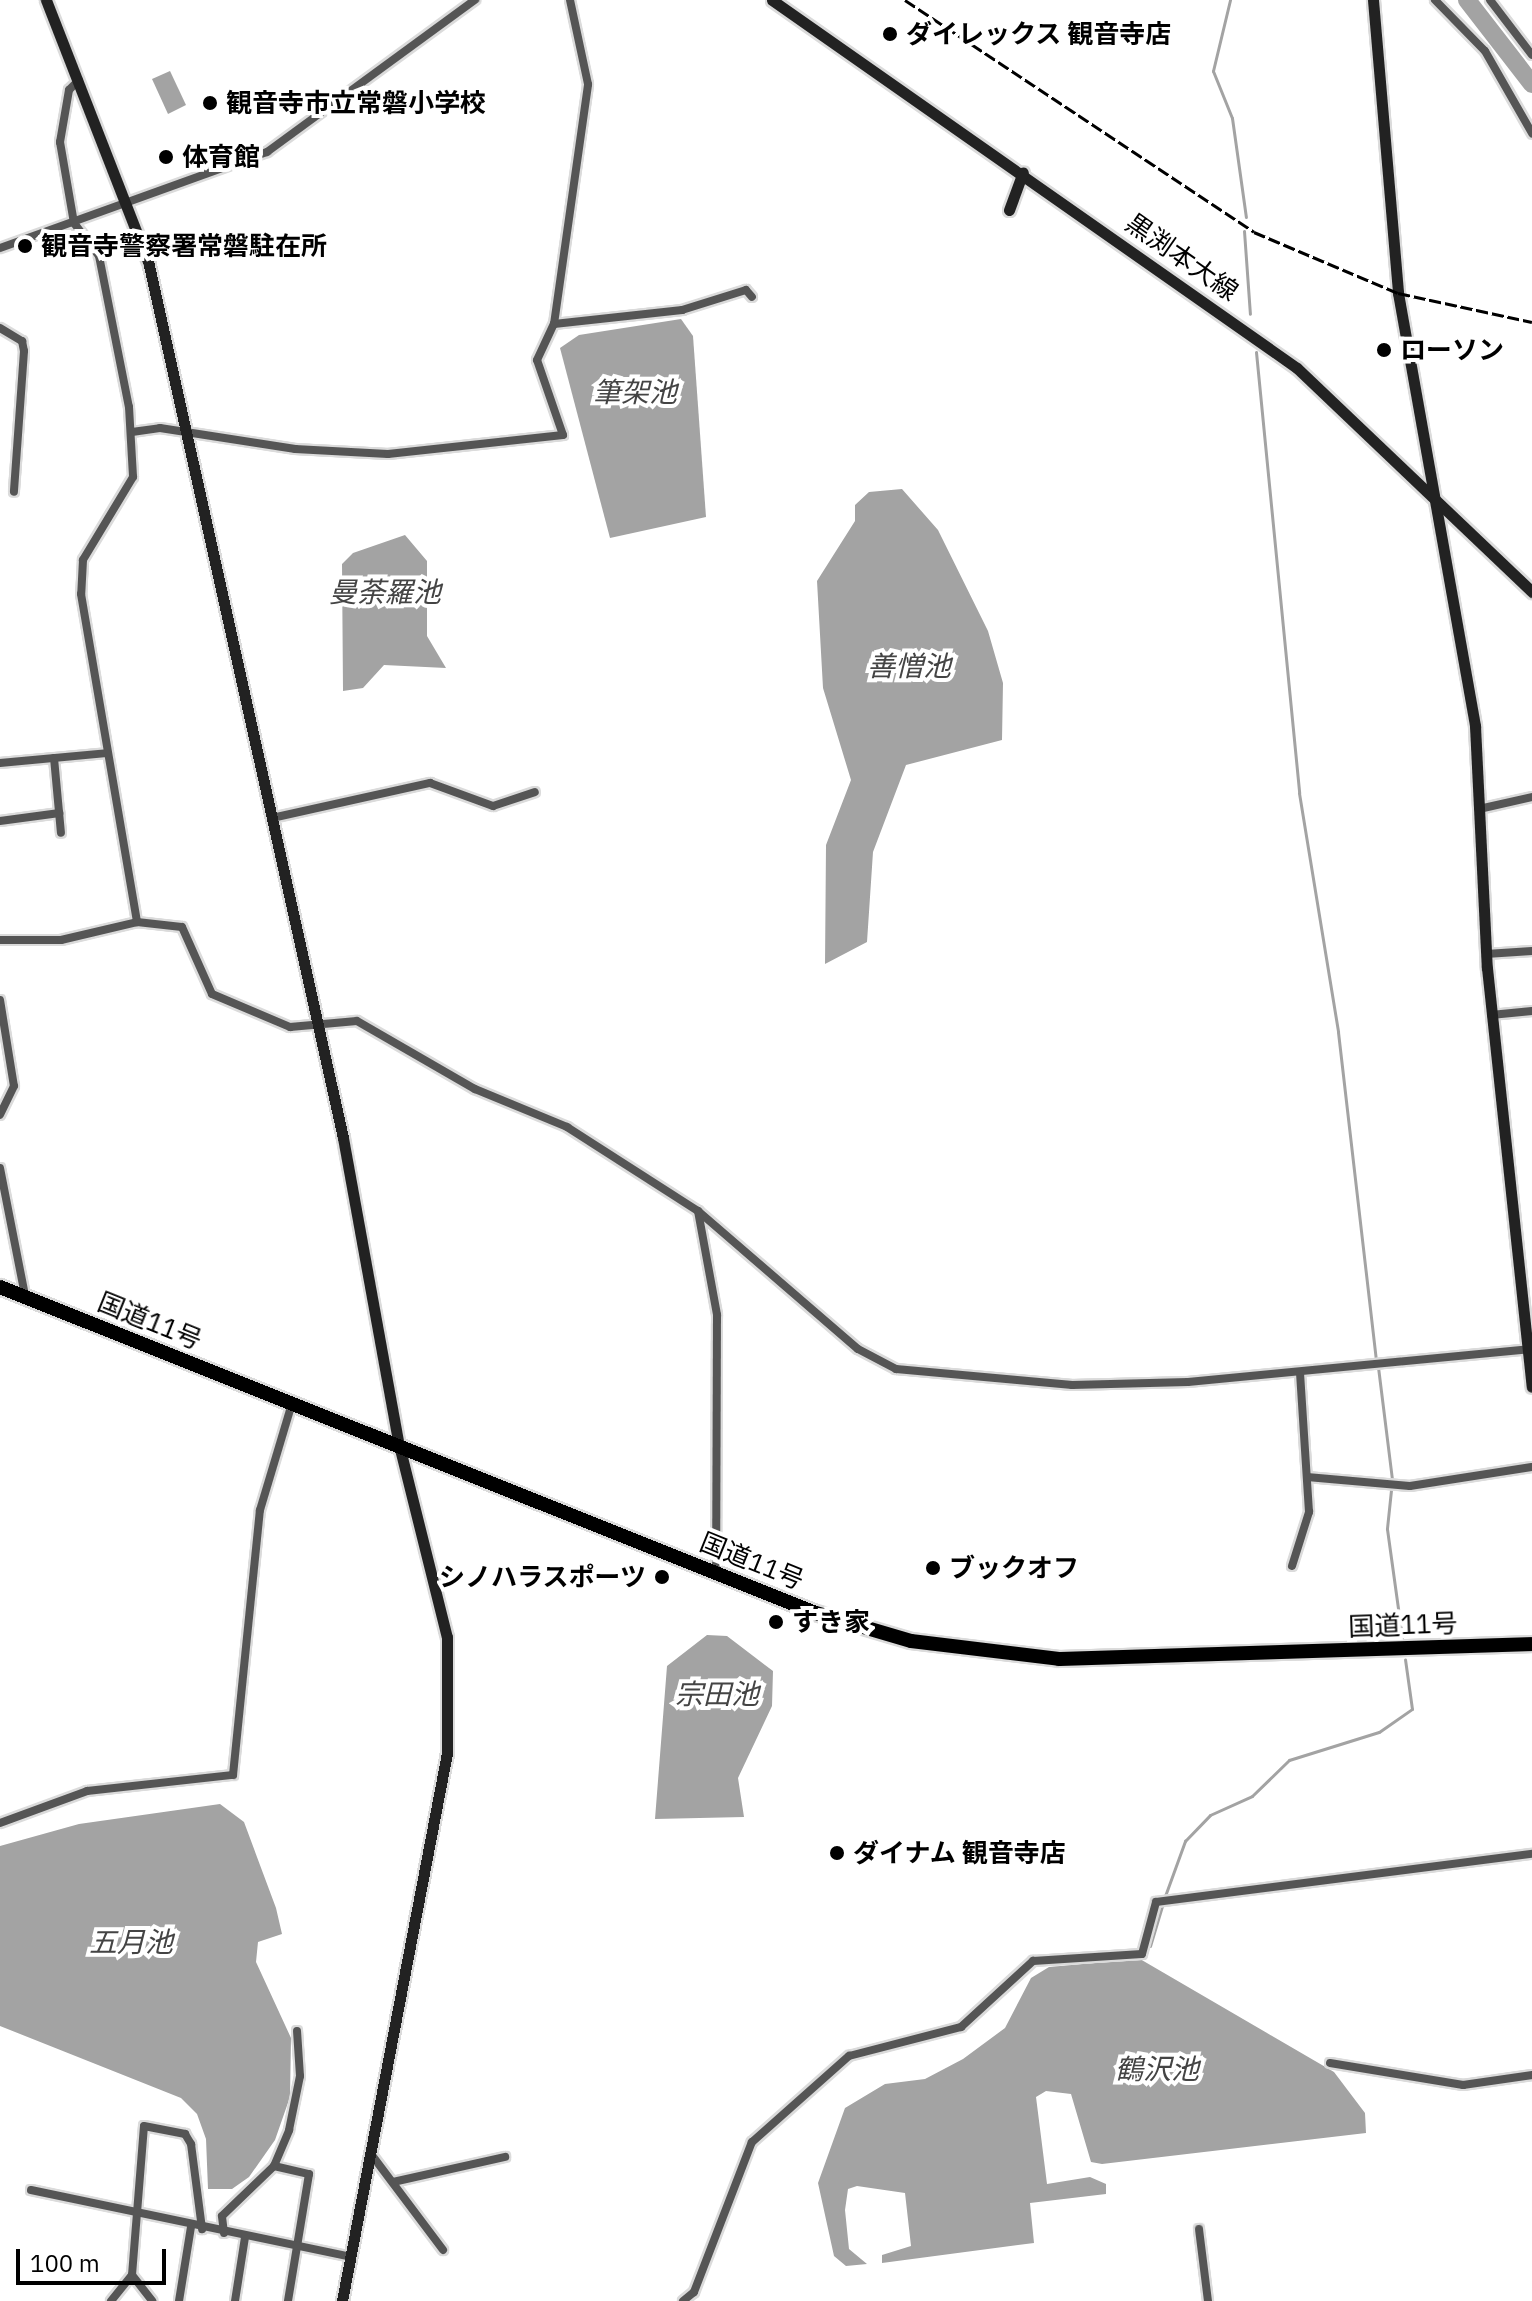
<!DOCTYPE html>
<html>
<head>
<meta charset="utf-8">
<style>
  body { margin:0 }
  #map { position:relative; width:1532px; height:2301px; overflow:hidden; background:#fff; font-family:"IBM Plex Sans","Noto Sans JP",sans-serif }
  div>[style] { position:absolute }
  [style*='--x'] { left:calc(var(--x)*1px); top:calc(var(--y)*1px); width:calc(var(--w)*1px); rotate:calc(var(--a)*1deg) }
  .water>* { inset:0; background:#a3a3a3 }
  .stream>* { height:3px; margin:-1.5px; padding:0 1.5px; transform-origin:1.5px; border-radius:1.5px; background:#a3a3a3 }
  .river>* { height:18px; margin:-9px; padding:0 9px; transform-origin:9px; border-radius:9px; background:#a3a3a3 }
  .roads { filter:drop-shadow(2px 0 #dbdbdb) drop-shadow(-2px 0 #dbdbdb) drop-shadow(0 2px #dbdbdb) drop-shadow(0 -2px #dbdbdb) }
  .street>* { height:8px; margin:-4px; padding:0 4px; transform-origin:4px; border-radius:4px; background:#555 }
  .secondary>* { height:11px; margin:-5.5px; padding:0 5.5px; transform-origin:5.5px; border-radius:5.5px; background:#222 }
  .highway>* { height:14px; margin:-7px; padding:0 7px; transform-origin:7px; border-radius:7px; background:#000 }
  .rail>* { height:3px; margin-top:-1.5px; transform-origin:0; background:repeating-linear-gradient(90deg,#000 0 12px,transparent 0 16px) }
  .dots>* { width:22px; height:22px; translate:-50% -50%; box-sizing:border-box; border:4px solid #fff; border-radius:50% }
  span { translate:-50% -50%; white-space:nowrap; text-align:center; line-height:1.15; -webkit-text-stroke:8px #fff; paint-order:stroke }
  .poi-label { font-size:26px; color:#000; font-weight:700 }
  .left { translate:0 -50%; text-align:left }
  .right { translate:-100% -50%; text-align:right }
  .street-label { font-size:26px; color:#000 }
  .water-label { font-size:28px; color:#444; font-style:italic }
  .scale { position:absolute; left:16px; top:2249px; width:150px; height:36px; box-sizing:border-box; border:4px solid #000; border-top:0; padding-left:10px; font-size:24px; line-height:28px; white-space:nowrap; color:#000; -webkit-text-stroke:6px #fff; paint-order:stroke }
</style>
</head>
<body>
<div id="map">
  <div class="water">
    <i style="clip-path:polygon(170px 71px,186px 105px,168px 114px,152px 79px)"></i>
    <i style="clip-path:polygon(681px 319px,693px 336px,706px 517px,610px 538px,560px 348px,579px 335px)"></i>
    <i style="clip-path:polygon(902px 489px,938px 530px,988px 631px,1003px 683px,1002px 740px,906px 765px,873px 852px,867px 942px,825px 964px,826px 845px,851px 780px,823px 688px,817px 581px,855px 521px,855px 505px,869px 492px)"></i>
    <i style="clip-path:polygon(405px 535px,427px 561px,427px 636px,446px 668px,384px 665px,363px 688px,343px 691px,342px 564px,353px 553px)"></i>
    <i style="clip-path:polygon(707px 1635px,727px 1636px,773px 1671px,772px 1706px,738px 1778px,744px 1817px,655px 1819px,667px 1666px)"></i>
    <i style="clip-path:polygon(220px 1804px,244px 1822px,276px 1908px,282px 1934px,258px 1942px,256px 1962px,291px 2038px,290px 2097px,275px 2140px,249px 2177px,232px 2189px,208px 2189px,206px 2139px,197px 2114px,181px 2098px,0 2026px,0 1846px,79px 1824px)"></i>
    <i style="clip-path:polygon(1140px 1959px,1334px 2072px,1365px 2113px,1366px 2133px,1102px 2164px,1091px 2162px,1071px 2094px,1046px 2091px,1036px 2097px,1047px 2184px,1090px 2177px,1106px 2184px,1106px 2194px,1030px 2203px,1034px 2243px,882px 2263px,882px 2255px,911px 2246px,905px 2193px,857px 2186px,848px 2189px,845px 2210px,849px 2249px,867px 2264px,846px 2266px,834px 2256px,818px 2183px,845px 2108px,885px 2084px,925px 2079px,963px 2059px,1005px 2028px,1031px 1978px,1049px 1967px)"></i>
  </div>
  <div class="stream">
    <i style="--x:1230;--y:0;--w:73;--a:103.5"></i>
    <i style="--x:1213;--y:71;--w:51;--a:68"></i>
    <i style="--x:1232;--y:118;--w:100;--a:82"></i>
    <i style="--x:1244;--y:231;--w:83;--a:85.9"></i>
    <i style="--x:1256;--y:352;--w:443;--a:84.4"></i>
    <i style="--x:1299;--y:793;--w:242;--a:80.7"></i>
    <i style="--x:1338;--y:1032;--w:328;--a:83.4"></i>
    <i style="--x:1378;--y:1367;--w:114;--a:82.9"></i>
    <i style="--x:1391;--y:1490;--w:39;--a:96"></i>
    <i style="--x:1387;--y:1529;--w:109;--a:82.1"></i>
    <i style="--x:1165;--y:1896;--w:59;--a:-70"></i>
    <i style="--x:1185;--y:1841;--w:36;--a:-46"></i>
    <i style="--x:1210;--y:1815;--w:46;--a:-24.3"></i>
    <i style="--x:1252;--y:1796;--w:52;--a:-44.2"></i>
    <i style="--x:1289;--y:1760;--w:94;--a:-17.3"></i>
    <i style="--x:1379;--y:1732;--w:40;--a:-34.9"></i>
    <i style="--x:1412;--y:1709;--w:50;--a:-98"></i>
    <i style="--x:1150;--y:1946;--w:42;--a:-73.3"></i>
  </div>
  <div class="river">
    <i style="--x:1467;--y:0;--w:106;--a:52.3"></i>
  </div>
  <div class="roads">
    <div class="street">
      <i style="--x:1435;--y:0;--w:71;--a:45.6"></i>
      <i style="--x:1485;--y:51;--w:95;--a:60.2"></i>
      <i style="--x:1490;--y:0;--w:69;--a:52.6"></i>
      <i style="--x:79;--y:80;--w:14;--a:135"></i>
      <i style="--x:69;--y:90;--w:53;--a:99.8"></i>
      <i style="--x:60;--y:142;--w:82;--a:80.2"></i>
      <i style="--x:74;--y:223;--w:41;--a:52.9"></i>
      <i style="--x:99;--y:256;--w:154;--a:78.8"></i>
      <i style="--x:129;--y:407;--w:70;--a:86.7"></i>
      <i style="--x:133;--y:477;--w:97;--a:121.1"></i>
      <i style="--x:83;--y:560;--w:34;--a:93"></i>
      <i style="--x:81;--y:594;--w:333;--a:80.3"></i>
      <i style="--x:0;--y:248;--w:284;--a:-19.8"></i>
      <i style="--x:267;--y:152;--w:258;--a:-36.2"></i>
      <i style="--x:554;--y:324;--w:129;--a:-6.2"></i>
      <i style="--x:682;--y:310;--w:67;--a:-17.4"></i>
      <i style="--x:746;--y:290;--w:9;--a:49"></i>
      <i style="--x:0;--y:328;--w:26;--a:31"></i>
      <i style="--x:22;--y:341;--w:10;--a:79"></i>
      <i style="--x:24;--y:351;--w:141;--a:94.1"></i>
      <i style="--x:132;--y:432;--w:28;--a:-8"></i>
      <i style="--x:160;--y:428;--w:137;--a:8.8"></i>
      <i style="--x:295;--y:449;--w:93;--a:3.1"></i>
      <i style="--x:388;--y:454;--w:176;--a:-6.2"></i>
      <i style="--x:563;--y:435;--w:79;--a:-109.1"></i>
      <i style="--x:537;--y:360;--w:40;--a:-65"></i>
      <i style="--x:554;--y:324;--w:242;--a:-81.9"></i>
      <i style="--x:588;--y:84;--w:86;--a:-102.1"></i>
      <i style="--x:54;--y:758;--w:75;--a:84.7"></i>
      <i style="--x:0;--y:763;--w:107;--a:-5.3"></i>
      <i style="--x:1479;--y:809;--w:54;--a:-12.8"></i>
      <i style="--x:272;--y:818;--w:162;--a:-12.5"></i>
      <i style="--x:430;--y:783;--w:67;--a:20.1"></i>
      <i style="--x:493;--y:806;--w:44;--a:-18.4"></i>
      <i style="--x:0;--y:821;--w:60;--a:-7.7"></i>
      <i style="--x:0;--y:940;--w:61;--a:0"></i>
      <i style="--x:61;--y:940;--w:78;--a:-13.3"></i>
      <i style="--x:137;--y:922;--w:45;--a:6.3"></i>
      <i style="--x:182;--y:927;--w:73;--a:65.9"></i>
      <i style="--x:212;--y:994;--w:85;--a:22.9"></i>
      <i style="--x:290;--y:1027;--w:67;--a:-5.1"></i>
      <i style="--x:357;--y:1021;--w:136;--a:30"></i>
      <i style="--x:475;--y:1089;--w:100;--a:22.4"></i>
      <i style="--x:567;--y:1127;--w:156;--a:32.7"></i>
      <i style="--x:698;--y:1211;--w:211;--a:40.8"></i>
      <i style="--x:858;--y:1349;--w:43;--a:27.8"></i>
      <i style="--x:896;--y:1369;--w:177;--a:5.2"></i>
      <i style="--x:1072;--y:1385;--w:116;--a:-1.5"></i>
      <i style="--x:1188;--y:1382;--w:345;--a:-5.5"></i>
      <i style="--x:1486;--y:954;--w:46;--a:-3.7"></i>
      <i style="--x:0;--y:1000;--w:87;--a:80.8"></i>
      <i style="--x:14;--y:1086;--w:32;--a:116"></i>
      <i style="--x:1491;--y:1015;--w:41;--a:-5.6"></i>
      <i style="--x:0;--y:1168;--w:130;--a:78.9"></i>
      <i style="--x:698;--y:1211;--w:106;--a:79.6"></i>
      <i style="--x:717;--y:1315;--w:257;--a:90.2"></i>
      <i style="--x:1307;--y:1477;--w:103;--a:5"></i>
      <i style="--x:1410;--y:1486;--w:123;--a:-8.9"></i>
      <i style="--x:1292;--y:1566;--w:57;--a:-72.5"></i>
      <i style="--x:1309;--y:1512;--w:140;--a:-93.7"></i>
      <i style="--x:0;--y:1823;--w:93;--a:-20.2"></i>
      <i style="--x:87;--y:1791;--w:147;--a:-6.3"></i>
      <i style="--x:233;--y:1775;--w:266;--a:-84.2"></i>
      <i style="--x:260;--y:1510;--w:112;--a:-73.3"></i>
      <i style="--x:1330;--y:2063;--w:135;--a:9.4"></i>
      <i style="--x:1463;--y:2085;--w:70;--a:-8.2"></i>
      <i style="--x:371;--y:2154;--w:120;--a:53.1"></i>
      <i style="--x:274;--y:2166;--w:36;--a:13"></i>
      <i style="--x:309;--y:2174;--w:129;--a:99.4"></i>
      <i style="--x:393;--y:2182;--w:115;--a:-12.6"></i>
      <i style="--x:31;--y:2190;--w:327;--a:11.8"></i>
      <i style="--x:1199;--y:2229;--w:73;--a:82.9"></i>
      <i style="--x:224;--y:2233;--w:17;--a:-97"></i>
      <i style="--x:222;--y:2216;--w:72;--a:-43.9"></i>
      <i style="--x:274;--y:2166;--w:39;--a:-67"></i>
      <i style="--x:289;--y:2130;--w:55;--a:-78.5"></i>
      <i style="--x:300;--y:2076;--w:45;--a:-93.8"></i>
      <i style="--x:132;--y:2275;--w:33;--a:52"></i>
      <i style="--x:111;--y:2301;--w:33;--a:-51"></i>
      <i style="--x:132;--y:2275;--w:149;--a:-85.4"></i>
      <i style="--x:144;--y:2126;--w:42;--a:11"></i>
      <i style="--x:185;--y:2134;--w:12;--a:59"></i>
      <i style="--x:191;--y:2144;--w:86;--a:82.6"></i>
      <i style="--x:179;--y:2301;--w:75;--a:-80.8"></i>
      <i style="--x:235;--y:2301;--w:65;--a:-81.1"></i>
      <i style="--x:683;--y:2301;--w:14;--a:-39"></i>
      <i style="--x:694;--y:2292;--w:161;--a:-68.9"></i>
      <i style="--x:752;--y:2142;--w:130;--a:-41.6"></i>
      <i style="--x:849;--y:2056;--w:116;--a:-14.5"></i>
      <i style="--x:961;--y:2027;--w:98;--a:-42.5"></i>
      <i style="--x:1033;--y:1961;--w:109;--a:-3.7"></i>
      <i style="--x:1142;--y:1954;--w:54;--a:-74.9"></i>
      <i style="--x:1156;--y:1902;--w:379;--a:-7.3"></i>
    </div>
    <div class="secondary">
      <i style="--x:46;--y:0;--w:280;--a:68.7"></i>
      <i style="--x:148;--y:261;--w:898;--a:77.46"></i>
      <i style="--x:343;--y:1138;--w:312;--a:79.7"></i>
      <i style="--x:399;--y:1445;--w:198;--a:76"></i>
      <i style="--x:447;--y:1637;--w:116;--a:90"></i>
      <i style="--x:447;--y:1753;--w:558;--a:100.85"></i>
      <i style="--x:772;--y:0;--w:641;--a:35.03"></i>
      <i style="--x:1297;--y:368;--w:325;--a:43.6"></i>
      <i style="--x:1373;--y:0;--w:294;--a:85.1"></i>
      <i style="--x:1398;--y:293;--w:440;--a:79.9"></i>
      <i style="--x:1475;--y:726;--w:242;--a:87.2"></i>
      <i style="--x:1487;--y:968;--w:421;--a:83.9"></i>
      <i style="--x:1009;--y:210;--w:40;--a:-69.8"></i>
    </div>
    <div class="highway">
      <i style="--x:0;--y:1287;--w:879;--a:21.78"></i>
      <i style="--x:816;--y:1613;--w:99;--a:16.4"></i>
      <i style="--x:911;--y:1641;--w:149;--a:6.9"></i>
      <i style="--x:1059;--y:1659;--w:473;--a:-1.8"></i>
    </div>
  </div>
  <div class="rail">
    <i style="--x:905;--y:0;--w:419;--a:33.6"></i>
    <i style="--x:1254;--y:232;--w:156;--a:23"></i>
    <i style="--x:1398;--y:293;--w:137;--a:12.2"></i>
  </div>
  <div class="dots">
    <i style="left:890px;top:34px;background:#000"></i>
    <i style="left:210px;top:103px;background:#000"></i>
    <i style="left:166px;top:157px;background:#000"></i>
    <i style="left:25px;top:246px;background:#000"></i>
    <i style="left:1384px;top:350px;background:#000"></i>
    <i style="left:933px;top:1568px;background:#000"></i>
    <i style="left:662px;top:1577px;background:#000"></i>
    <i style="left:776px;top:1622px;background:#000"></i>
    <i style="left:837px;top:1853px;background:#000"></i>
  </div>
  <div class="poi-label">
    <span class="left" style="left:906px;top:34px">ダイレックス 観音寺店</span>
    <span class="left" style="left:226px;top:103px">観音寺市立常磐小学校</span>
    <span class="left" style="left:182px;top:157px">体育館</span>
    <span class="left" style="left:41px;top:246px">観音寺警察署常磐駐在所</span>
    <span class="left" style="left:1400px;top:350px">ローソン</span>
    <span class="left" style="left:949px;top:1568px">ブックオフ</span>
    <span class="right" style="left:646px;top:1577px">シノハラスポーツ</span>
    <span class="left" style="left:792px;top:1622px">すき家</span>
    <span class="left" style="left:853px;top:1853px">ダイナム 観音寺店</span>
  </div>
  <div class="street-label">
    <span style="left:1182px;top:257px;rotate:35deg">黒渕本大線</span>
    <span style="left:150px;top:1321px;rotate:22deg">国道11号</span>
    <span style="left:752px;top:1561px;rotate:22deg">国道11号</span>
    <span style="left:1403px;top:1625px;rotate:-2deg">国道11号</span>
  </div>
  <div class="water-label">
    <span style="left:635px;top:392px">筆架池</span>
    <span style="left:385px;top:592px">曼荼羅池</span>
    <span style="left:909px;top:666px">善憎池</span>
    <span style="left:717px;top:1694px">宗田池</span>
    <span style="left:131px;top:1942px">五月池</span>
    <span style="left:1157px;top:2069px">鶴沢池</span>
  </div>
  <div class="scale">100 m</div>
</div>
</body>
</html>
